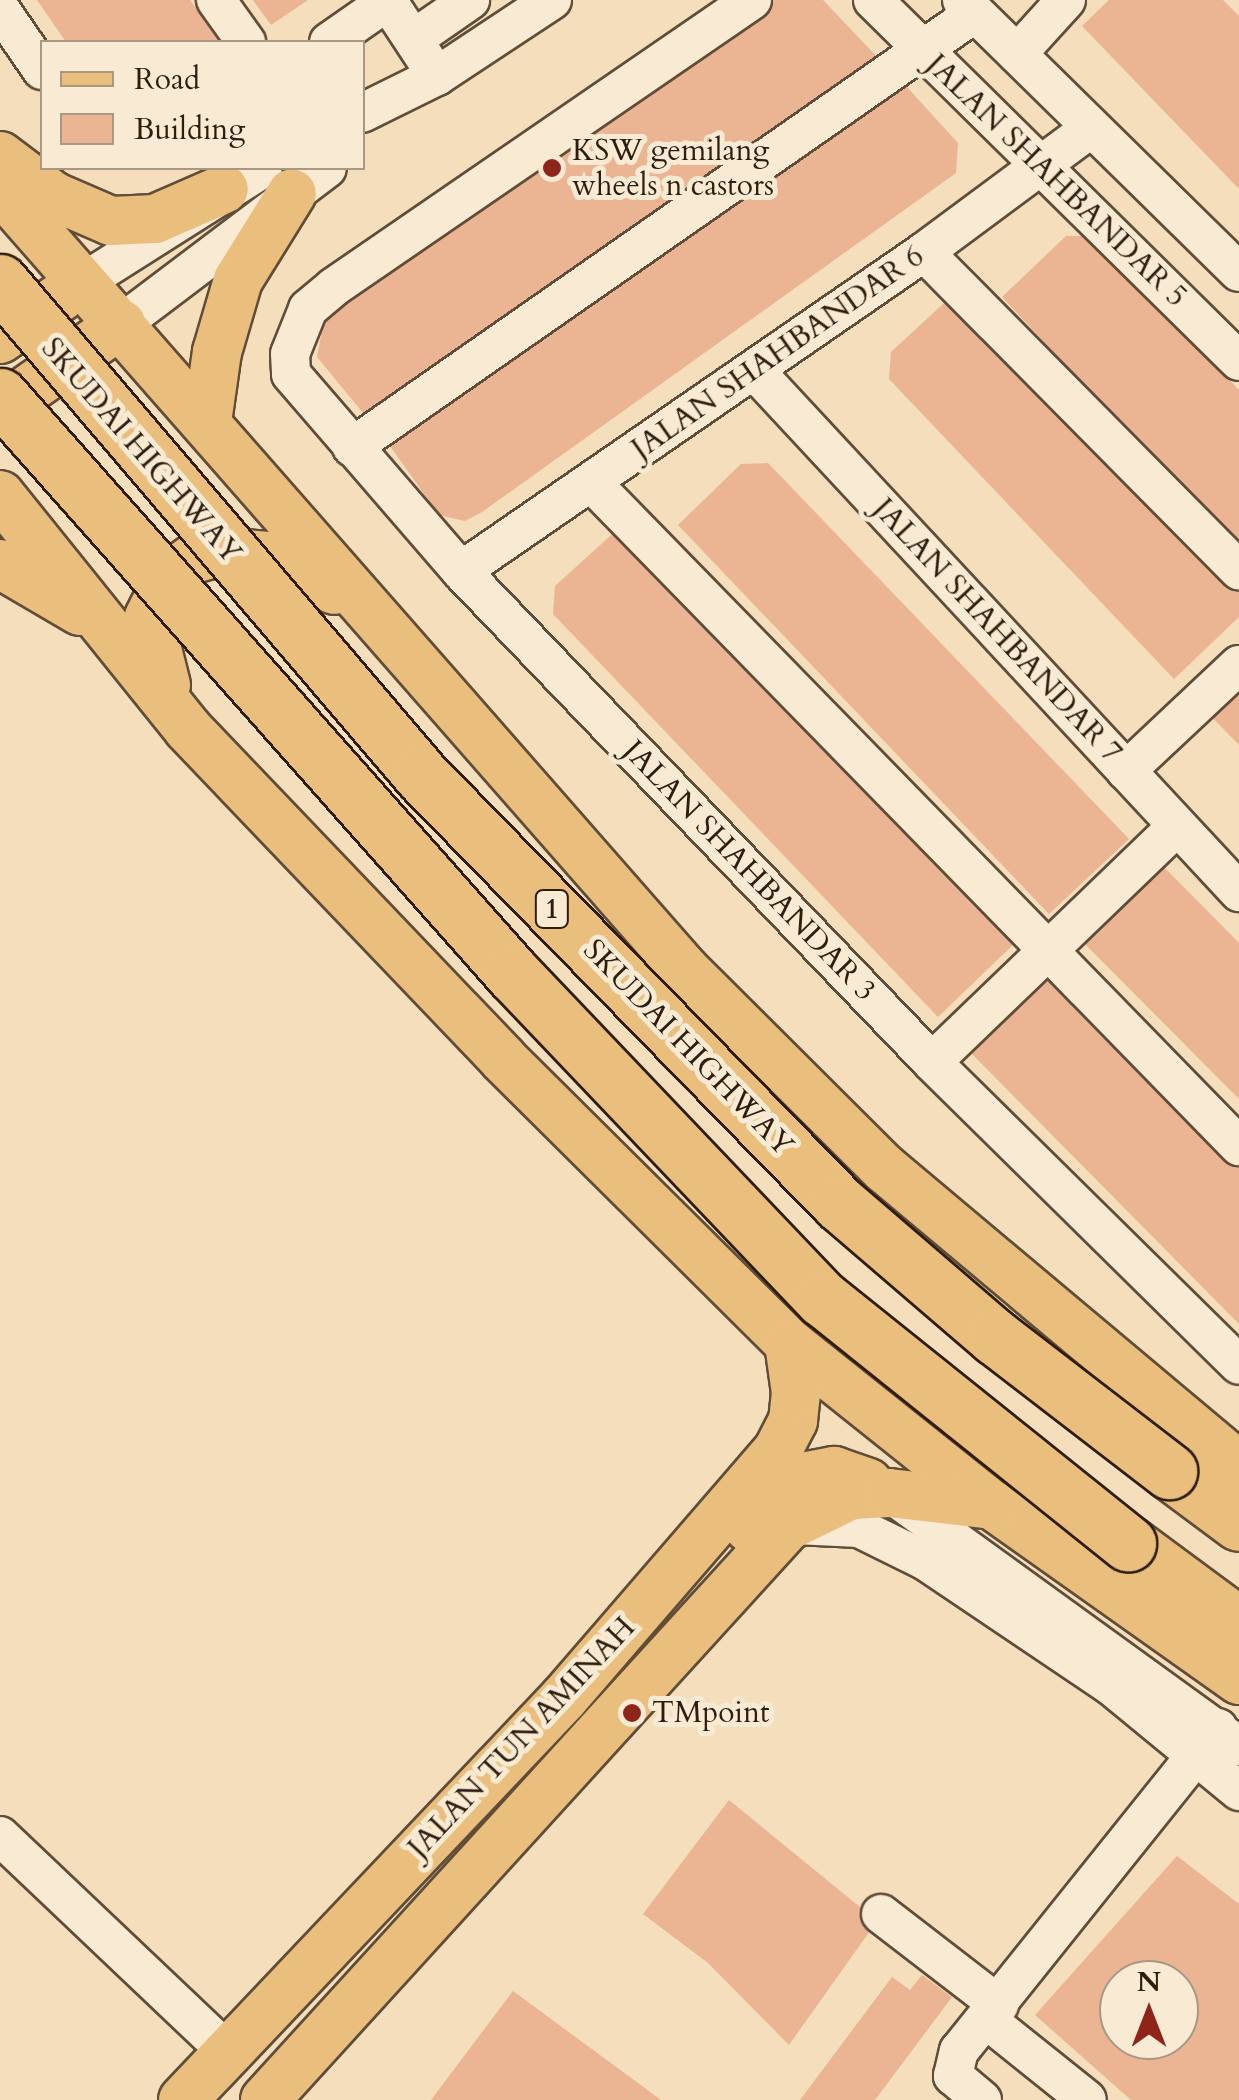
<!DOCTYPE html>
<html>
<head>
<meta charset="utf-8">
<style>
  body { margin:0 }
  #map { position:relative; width:1239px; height:2100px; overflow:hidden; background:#f4debb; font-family:Cardo,serif }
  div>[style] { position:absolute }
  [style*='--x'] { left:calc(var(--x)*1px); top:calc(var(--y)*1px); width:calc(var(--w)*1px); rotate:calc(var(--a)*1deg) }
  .building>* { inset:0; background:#ebb492 }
  .roads { filter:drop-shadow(2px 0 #604d39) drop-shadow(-2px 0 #604d39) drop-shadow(0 2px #604d39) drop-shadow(0 -2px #604d39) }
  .minor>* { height:38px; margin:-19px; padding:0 19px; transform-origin:19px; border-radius:19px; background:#f8ead3 }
  .major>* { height:48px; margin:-24px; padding:0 24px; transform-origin:24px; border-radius:24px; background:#eabf7e }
  .highway>* { height:55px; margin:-27.5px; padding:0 27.5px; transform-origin:27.5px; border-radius:27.5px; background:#eabf7e }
  .bridges { filter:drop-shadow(2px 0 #2e1d0e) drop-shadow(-2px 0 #2e1d0e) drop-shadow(0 2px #2e1d0e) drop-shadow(0 -2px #2e1d0e) }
  .highway-bridge>* { height:55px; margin:-27.5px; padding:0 27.5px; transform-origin:27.5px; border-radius:27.5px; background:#eabf7e }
  .dots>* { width:28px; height:28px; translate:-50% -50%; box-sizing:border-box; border:5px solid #f8ead3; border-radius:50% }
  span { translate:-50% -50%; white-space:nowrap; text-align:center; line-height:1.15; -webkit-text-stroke:10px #f8ead3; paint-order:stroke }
  .shield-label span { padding:2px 8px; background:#f8ead3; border:2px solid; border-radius:8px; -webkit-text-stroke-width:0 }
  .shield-label { font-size:28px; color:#2e1d0e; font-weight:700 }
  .poi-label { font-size:30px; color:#2e1d0e }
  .left { translate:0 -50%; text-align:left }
  .street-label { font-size:30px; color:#2e1d0e }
  .legend { position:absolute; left:40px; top:40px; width:325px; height:130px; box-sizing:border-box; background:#f8ead3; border:2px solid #a79884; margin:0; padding:12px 18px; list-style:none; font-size:30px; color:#2e1d0e }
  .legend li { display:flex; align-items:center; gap:20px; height:50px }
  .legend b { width:50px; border:2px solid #a79884 }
  .north { position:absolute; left:1099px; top:1960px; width:100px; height:100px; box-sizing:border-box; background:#f8ead3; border:2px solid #a79884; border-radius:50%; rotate:0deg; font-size:28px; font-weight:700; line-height:40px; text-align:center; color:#2e1d0e }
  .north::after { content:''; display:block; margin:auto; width:35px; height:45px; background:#8f2418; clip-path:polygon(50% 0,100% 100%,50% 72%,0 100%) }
</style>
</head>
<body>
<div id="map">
  <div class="building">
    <i style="clip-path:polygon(37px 0,190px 0,220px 42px,66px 42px)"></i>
    <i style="clip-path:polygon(253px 0,308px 0,271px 25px)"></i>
    <i style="clip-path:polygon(772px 0,823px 0,880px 60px,368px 419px,317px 357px,325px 314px)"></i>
    <i style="clip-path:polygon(1109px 0,1223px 0,1239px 16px,1239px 189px,1082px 26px)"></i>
    <i style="clip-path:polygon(895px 74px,958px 143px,956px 173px,482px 512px,465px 521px,439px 515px,383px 436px)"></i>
    <i style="clip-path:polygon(1066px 236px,1094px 236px,1239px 390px,1239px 552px,1002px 297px)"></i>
    <i style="clip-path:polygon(956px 292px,1239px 588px,1239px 617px,1174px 679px,889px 379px,891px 352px)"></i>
    <i style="clip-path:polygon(768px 463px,1129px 839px,1049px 914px,678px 525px,741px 464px)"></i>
    <i style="clip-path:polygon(620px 527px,1017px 941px,938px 1017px,553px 614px,555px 586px)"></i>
    <i style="clip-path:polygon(1239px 675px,1239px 745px,1204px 709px)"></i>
    <i style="clip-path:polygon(1161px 864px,1239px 943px,1239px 1099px,1082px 941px)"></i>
    <i style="clip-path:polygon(1047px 973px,1239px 1168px,1239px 1324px,968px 1050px)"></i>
    <i style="clip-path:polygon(729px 1800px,877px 1921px,789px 2045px,708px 1963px,643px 1914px)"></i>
    <i style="clip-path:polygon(evenodd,1177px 1856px,1239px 1904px,1239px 2100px,1131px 2100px,1035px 2015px,1177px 1856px,1119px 1980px,1179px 1980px,1179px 2040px,1119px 2040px,1119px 1980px)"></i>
    <i style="clip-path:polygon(922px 1975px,952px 1997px,875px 2100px,800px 2100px,892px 1977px,910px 1990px)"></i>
    <i style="clip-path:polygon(513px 1991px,661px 2100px,431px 2100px)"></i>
  </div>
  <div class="roads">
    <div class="minor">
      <i style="--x:216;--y:0;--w:52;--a:54.5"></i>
      <i style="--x:387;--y:0;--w:91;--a:56.7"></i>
      <i style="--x:752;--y:0;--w:507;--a:145.53"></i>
      <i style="--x:334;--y:287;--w:34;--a:140"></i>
      <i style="--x:308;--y:309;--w:48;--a:111.8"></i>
      <i style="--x:290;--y:354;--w:20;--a:87"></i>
      <i style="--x:291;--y:374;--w:260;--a:49.2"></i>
      <i style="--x:461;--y:571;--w:680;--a:46.19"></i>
      <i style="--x:932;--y:1062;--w:431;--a:44.6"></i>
      <i style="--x:873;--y:0;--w:514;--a:44.61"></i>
      <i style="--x:962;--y:0;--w:388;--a:44.5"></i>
      <i style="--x:0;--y:9;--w:74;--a:55.5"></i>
      <i style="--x:415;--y:38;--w:67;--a:-34.6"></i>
      <i style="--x:329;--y:42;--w:72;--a:-34.8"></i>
      <i style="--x:1017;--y:54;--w:73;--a:-47.8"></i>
      <i style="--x:362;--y:113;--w:84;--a:-26.3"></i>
      <i style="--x:437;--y:76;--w:138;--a:-33.5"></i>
      <i style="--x:924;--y:252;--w:448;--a:45.3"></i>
      <i style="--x:82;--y:283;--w:214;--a:-32.4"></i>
      <i style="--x:121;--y:324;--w:258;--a:-37.1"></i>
      <i style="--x:754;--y:370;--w:713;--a:47.1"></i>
      <i style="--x:352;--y:447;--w:759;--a:-34.86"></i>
      <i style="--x:591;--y:482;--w:928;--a:45.7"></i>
      <i style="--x:461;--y:571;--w:562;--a:-34.57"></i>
      <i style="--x:924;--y:252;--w:208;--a:-36.6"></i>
      <i style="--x:1126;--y:771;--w:155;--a:-43.2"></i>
      <i style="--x:932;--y:1062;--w:340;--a:-43.9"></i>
      <i style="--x:895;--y:1497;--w:425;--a:35.9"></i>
      <i style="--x:795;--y:1525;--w:64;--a:2.7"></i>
      <i style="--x:859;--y:1528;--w:75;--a:26.2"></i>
      <i style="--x:926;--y:1561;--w:222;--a:34"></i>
      <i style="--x:1110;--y:1685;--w:167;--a:39.4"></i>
      <i style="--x:0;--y:1836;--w:314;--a:43.5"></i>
      <i style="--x:881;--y:1914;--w:149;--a:37.6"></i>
      <i style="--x:986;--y:2019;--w:129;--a:38.7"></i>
      <i style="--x:982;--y:2100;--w:38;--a:-140"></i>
      <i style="--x:953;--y:2076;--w:26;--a:-77"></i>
      <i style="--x:959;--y:2051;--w:414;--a:-51.3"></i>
    </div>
    <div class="major">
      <i style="--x:0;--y:156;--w:66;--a:37"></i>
      <i style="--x:53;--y:196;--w:63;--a:23.3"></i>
      <i style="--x:111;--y:221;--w:44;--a:-2.6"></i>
      <i style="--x:155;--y:219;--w:75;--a:-23.5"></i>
      <i style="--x:0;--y:189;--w:1039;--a:48.75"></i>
      <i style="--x:685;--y:970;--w:282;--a:44.9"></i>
      <i style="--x:885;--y:1169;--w:462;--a:40"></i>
      <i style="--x:0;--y:339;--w:75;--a:-34.7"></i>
      <i style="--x:0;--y:409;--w:148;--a:-35.1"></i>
      <i style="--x:207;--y:422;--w:71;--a:-81.9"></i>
      <i style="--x:217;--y:352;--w:75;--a:-73.7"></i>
      <i style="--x:238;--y:280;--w:102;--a:-58.2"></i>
      <i style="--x:0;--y:495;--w:300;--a:51.2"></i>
      <i style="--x:188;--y:729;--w:456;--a:46.3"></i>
      <i style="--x:503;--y:1059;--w:403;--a:44.8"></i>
      <i style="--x:789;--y:1343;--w:260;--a:38.6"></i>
      <i style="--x:992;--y:1505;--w:303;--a:35.3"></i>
      <i style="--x:0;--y:564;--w:93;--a:30.4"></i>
      <i style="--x:166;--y:685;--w:70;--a:-104"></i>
      <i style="--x:149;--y:617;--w:47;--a:-63.4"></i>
      <i style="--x:170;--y:575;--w:28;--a:-35"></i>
      <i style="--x:193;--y:559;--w:28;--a:-15"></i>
      <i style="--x:220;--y:552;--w:60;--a:4.8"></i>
      <i style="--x:280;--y:557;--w:63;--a:31.4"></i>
      <i style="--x:749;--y:1528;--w:74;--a:-43.9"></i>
      <i style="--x:802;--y:1477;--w:33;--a:-11"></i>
      <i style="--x:834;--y:1471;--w:36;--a:19"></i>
      <i style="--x:183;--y:2100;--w:554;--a:-46.54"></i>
      <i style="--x:564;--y:1698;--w:328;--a:-49.2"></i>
      <i style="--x:778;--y:1450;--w:33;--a:-63"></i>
      <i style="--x:793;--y:1421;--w:28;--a:-84"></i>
      <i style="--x:796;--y:1393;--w:50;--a:-98"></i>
      <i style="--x:265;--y:2100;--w:777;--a:-47.66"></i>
      <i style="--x:788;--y:1526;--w:70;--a:-26.2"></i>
      <i style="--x:851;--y:1495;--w:38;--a:-3"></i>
      <i style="--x:889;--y:1493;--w:104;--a:6.6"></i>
    </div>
    <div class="highway">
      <i style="--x:1169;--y:1471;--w:87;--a:36.6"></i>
      <i style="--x:1128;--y:1543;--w:138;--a:36.5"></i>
    </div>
  </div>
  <div class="bridges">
    <div class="highway-bridge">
      <i style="--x:0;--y:282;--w:648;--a:49.5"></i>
      <i style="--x:421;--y:775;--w:598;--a:45.68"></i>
      <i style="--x:839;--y:1203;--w:206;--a:40.7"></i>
      <i style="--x:995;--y:1337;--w:220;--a:37.6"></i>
      <i style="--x:0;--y:396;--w:773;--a:48.41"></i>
      <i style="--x:513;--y:974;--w:449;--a:46.4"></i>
      <i style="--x:823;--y:1299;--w:391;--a:38.7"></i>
    </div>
  </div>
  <div class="dots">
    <i style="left:552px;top:168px;background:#8f2418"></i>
    <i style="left:632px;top:1713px;background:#8f2418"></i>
  </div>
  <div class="shield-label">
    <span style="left:552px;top:909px">1</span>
  </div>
  <div class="poi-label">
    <span class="left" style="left:572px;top:168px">KSW gemilang<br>wheels n castors</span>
    <span class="left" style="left:652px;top:1713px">TMpoint</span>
  </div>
  <div class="street-label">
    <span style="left:1056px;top:181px;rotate:44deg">JALAN SHAHBANDAR 5</span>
    <span style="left:778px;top:353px;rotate:-35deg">JALAN SHAHBANDAR 6</span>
    <span style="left:141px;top:451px;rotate:49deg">SKUDAI HIGHWAY</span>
    <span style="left:997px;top:631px;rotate:47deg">JALAN SHAHBANDAR 7</span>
    <span style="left:749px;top:871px;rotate:46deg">JALAN SHAHBANDAR 3</span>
    <span style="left:688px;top:1048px;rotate:46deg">SKUDAI HIGHWAY</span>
    <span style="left:522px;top:1738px;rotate:-47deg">JALAN TUN AMINAH</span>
  </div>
  <ul class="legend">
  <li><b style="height:12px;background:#eabf7e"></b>Road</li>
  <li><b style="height:28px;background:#ebb492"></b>Building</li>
  </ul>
  <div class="north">N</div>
</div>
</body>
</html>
